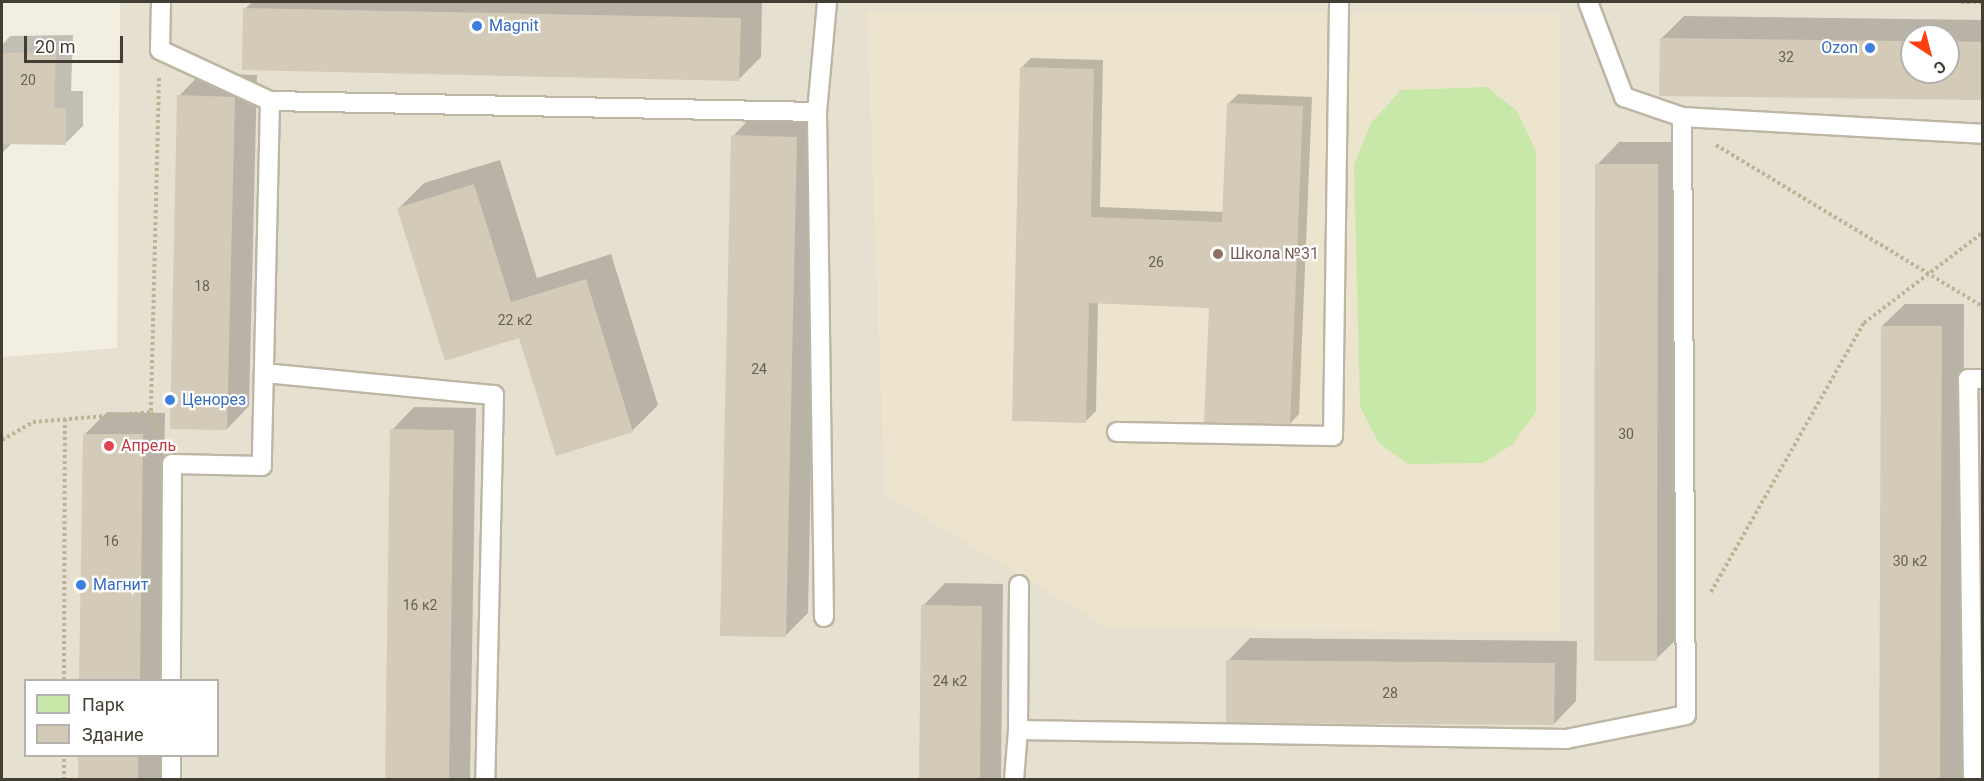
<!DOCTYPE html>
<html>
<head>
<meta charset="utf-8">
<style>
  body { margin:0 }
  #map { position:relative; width:1984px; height:781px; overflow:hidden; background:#f2eee2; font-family:Roboto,sans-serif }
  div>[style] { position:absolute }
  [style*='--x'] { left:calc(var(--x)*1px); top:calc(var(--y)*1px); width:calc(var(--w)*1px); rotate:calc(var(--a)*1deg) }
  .residential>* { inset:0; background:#e6e0d0 }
  .education>* { inset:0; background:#ece4cc }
  .green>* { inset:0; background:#c8e8a9 }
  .shadow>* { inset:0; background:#0003 }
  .building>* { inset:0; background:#d3cab8 }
  .path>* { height:4px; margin-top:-2px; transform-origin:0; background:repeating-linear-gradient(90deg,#bfb396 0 3px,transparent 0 6px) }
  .roads { filter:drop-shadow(2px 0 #bdb6a5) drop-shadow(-2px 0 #bdb6a5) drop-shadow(0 2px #bdb6a5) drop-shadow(0 -2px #bdb6a5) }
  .service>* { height:18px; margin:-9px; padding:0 9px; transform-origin:9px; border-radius:9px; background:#fff }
  .dots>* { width:16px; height:16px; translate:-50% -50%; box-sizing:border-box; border:3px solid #fff; border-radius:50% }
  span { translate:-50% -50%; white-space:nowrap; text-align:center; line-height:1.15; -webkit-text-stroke:4.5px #fff; paint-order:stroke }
  .number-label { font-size:14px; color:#676154 }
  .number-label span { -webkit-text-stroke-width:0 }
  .shop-label { font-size:16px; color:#366cbe }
  .left { translate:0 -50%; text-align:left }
  .right { translate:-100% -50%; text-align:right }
  .education-label { font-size:16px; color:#785e54 }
  .health-label { font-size:16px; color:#be3a42 }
  .frame { position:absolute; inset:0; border:3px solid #433e33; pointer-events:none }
  .legend { position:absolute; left:24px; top:679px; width:195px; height:78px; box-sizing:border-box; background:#fff; border:2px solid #b4b2ad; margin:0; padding:8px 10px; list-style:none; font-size:18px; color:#433e33 }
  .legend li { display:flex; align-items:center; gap:12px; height:30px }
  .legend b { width:30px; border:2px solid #b4b2ad }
  .north { position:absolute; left:1900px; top:24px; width:60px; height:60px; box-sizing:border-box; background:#fff; border:2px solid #b4b2ad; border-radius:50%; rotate:144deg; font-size:16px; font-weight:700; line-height:24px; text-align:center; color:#433e33 }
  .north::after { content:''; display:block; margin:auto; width:21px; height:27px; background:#ff3f0c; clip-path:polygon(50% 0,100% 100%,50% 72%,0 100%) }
  .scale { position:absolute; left:24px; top:36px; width:99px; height:27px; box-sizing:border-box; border:3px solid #433e33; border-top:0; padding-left:8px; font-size:18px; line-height:21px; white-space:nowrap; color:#433e33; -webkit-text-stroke:4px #fff; paint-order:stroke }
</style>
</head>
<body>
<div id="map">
  <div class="residential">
    <i style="clip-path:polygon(evenodd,120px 2px,1982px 2px,1982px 779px,2px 780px,2px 357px,117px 348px,120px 2px,1912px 36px,1948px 36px,1948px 72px,1912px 72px,1912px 36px,120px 2px,26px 680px,218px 680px,218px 756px,26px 756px,26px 680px)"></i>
  </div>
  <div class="education">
    <i style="clip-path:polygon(867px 12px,1561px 14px,1560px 633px,1108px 628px,885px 494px)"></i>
  </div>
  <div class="green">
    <i style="clip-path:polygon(1487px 87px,1517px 111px,1536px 151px,1536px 412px,1513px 444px,1483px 463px,1408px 464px,1379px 443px,1360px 407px,1354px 165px,1371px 123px,1401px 90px)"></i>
  </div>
  <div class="shadow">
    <i style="clip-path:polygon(252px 2px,762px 2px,761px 57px,739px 79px,245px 9px)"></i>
    <i style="clip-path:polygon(evenodd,1684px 16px,1982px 20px,1982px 98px,1661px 95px,1661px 39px,1684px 16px,1912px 36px,1948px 36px,1948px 72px,1912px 72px,1912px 36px)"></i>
    <i style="clip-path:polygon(73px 35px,71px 91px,83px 91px,83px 126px,65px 144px,12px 143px,2px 153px,2px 45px,10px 36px)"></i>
    <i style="clip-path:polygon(1031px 58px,1103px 60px,1100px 207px,1224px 212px,1228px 104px,1238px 94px,1312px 97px,1299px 414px,1290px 424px,1210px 306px,1098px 302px,1096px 411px,1086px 421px,1021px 68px)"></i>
    <i style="clip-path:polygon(201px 73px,257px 75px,249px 406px,227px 429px,179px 96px)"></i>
    <i style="clip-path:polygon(755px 113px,818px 115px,808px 613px,786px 635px,733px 136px)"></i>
    <i style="clip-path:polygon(1619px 142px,1680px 142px,1679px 637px,1656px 659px,1597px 165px)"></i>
    <i style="clip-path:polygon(500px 160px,537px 278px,611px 254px,658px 405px,632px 431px,520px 336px,399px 208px,424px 183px)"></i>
    <i style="clip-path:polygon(1905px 304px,1964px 304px,1962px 780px,1881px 780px,1882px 326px)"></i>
    <i style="clip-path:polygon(414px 407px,476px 408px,470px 780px,387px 780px,392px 430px)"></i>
    <i style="clip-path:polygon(107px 412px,165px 413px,161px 680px,81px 680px,85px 434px)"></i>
    <i style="clip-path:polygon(945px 583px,1003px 584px,1001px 780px,920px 780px,923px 606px)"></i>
    <i style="clip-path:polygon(1250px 638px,1577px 641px,1576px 701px,1554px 724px,1228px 661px)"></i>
    <i style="clip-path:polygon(80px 756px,160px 756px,160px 780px,80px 780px)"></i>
  </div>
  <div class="building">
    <i style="clip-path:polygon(243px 8px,741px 18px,739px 81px,242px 70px)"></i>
    <i style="clip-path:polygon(1660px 38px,1912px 41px,1912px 72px,1948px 72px,1948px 41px,1982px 42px,1982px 100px,1659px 96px)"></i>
    <i style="clip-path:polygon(56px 52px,54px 108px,66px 108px,66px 145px,2px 144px,2px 53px)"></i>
    <i style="clip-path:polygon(1020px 67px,1094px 69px,1091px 217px,1222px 222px,1227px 103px,1303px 106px,1290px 426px,1204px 423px,1209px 308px,1089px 303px,1086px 423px,1012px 421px)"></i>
    <i style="clip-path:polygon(177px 95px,235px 97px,227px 430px,170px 429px)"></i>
    <i style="clip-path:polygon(731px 135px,797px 137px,786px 637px,720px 636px)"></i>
    <i style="clip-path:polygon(1595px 164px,1658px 164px,1657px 661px,1594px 661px)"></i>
    <i style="clip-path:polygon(474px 184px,511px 302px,586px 279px,633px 432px,556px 456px,519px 338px,445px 361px,397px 208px)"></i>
    <i style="clip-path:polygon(1881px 326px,1942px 326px,1940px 780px,1879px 780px)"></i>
    <i style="clip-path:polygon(390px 429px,454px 430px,449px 780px,385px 780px)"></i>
    <i style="clip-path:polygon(83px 434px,143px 434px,140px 680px,79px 680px)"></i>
    <i style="clip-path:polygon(921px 605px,982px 606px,980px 780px,919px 780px)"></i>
    <i style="clip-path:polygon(1226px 660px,1555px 663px,1554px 725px,1226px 723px)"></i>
    <i style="clip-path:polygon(78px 756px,138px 756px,138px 780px,78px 780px)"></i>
  </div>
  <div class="path">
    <i style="--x:1961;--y:2;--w:21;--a:0"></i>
    <i style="--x:159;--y:78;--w:334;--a:91.4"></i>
    <i style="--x:151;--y:412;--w:30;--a:69"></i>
    <i style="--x:1716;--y:145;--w:311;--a:31.2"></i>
    <i style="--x:2;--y:440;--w:36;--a:-30"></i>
    <i style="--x:33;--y:422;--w:118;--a:-4.8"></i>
    <i style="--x:1711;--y:592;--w:309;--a:-60.4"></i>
    <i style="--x:1864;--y:323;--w:148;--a:-37.3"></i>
    <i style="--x:64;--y:680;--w:261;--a:-89.8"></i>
    <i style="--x:64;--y:780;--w:24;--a:-90"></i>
  </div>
  <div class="roads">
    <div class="service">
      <i style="--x:161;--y:2;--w:48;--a:91.2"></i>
      <i style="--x:160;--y:50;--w:121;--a:24.9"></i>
      <i style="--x:270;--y:101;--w:365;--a:91.3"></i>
      <i style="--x:262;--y:466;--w:90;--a:-178.7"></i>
      <i style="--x:172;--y:464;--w:216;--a:90.3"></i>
      <i style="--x:1588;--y:2;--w:102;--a:69.2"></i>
      <i style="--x:1624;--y:97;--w:61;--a:19"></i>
      <i style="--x:270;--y:101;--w:547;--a:1.15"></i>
      <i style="--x:817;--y:112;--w:110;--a:-84.8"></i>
      <i style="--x:817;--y:112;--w:505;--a:89.21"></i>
      <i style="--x:264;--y:373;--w:231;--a:5.5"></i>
      <i style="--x:494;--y:395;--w:385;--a:91.3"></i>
      <i style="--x:1117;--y:432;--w:216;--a:1.1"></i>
      <i style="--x:1333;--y:436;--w:434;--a:-89.2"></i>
      <i style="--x:1019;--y:585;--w:145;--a:90.4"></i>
      <i style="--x:1018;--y:730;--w:548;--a:0.94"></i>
      <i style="--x:1566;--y:739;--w:122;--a:-11.3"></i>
      <i style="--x:1686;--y:715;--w:598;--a:-90.38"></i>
      <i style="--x:1682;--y:117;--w:300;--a:3.2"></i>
      <i style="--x:171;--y:780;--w:24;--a:-90"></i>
      <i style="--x:1014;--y:780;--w:50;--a:-85.4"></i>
      <i style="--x:1973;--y:780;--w:401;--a:-90.7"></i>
      <i style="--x:1968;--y:379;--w:14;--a:0"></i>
    </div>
  </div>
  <div class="dots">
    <i style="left:477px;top:26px;background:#3f7fe0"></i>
    <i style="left:1870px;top:48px;background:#3f7fe0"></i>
    <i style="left:1218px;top:254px;background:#8d6e63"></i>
    <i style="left:170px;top:400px;background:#3f7fe0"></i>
    <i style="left:109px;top:446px;background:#e0444e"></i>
    <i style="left:81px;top:585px;background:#3f7fe0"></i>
  </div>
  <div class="number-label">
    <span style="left:1786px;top:57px">32</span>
    <span style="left:28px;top:80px">20</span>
    <span style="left:1156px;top:262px">26</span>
    <span style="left:202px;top:286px">18</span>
    <span style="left:515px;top:320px">22 к2</span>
    <span style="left:759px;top:369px">24</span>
    <span style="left:1626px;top:434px">30</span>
    <span style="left:111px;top:541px">16</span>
    <span style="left:1910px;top:561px">30 к2</span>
    <span style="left:420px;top:605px">16 к2</span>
    <span style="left:950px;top:681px">24 к2</span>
    <span style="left:1390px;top:693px">28</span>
  </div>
  <div class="shop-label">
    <span class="left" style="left:489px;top:26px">Magnit</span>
    <span class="right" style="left:1858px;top:48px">Ozon</span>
    <span class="left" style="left:182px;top:400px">Ценорез</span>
    <span class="left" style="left:93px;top:585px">Магнит</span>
  </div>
  <div class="education-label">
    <span class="left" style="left:1230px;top:254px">Школа №31</span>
  </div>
  <div class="health-label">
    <span class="left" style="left:121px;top:446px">Апрель</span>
  </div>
  <div class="frame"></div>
  <ul class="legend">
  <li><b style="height:16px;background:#c8e8a9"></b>Парк</li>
  <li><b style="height:16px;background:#d3cab8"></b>Здание</li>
  </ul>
  <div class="north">С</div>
  <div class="scale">20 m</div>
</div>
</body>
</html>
